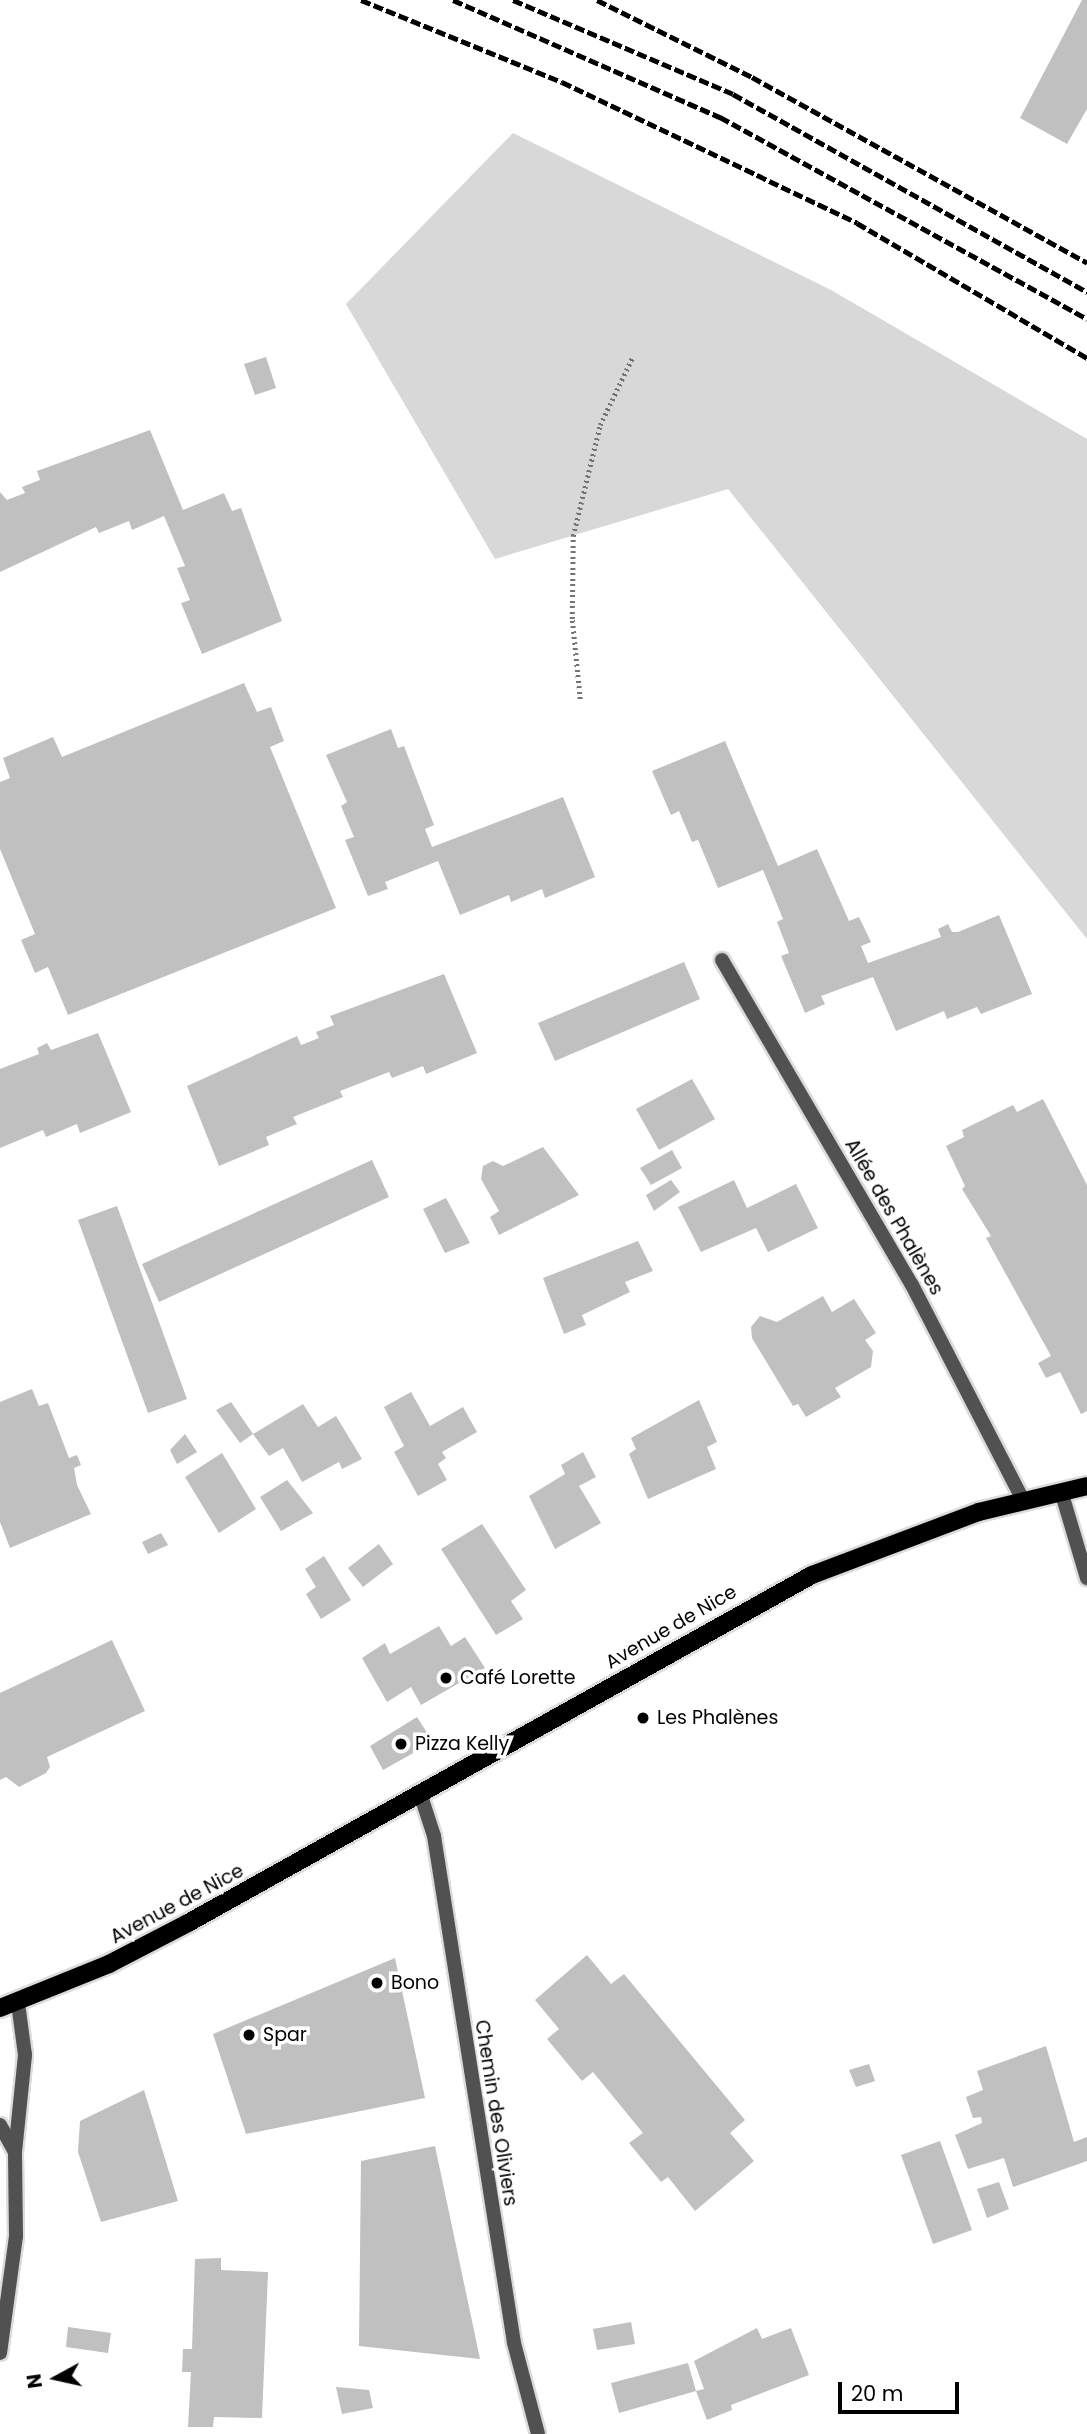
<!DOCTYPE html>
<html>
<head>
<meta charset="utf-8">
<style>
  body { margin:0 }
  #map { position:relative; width:1087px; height:2434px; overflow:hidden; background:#fff; font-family:Poppins,sans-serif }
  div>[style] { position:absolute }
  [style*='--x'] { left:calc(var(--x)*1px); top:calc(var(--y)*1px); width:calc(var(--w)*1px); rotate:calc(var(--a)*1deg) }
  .green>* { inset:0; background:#d8d8d8 }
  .building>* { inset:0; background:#c0c0c0 }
  .path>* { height:4.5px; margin-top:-2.25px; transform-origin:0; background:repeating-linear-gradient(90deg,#737373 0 2px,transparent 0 5.5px) }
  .roads { filter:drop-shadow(2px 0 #dbdbdb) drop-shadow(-2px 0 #dbdbdb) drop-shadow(0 2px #dbdbdb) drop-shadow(0 -2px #dbdbdb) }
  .service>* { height:14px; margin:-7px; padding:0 7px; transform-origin:7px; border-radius:7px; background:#515151 }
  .minor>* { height:14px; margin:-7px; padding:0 7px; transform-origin:7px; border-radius:7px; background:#515151 }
  .primary>* { height:18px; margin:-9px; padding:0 9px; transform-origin:9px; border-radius:9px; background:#000 }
  .rail>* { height:5px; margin-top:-2.5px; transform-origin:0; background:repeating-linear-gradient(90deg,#000 0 10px,transparent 0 13.5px) }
  .dots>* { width:19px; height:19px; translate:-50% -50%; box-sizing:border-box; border:4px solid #fff; border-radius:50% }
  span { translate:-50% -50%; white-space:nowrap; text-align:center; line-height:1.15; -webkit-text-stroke:7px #fff; paint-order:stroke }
  .street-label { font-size:19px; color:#000 }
  .poi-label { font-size:19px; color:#000 }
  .left { translate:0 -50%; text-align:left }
  .north { position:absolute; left:21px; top:2343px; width:70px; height:70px; -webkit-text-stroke:5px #fff; paint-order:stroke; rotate:262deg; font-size:19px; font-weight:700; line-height:28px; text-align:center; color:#000 }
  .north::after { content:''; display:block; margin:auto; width:24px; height:32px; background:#000; clip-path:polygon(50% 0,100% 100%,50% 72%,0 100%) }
  .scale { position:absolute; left:838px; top:2382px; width:121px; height:32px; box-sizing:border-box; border:4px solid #000; border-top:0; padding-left:9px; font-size:21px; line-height:24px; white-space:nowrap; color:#000; -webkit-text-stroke:5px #fff; paint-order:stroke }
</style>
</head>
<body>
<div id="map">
  <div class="green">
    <i style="clip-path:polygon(513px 133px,831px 290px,1087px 439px,1087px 939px,728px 489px,495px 559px,346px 304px)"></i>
  </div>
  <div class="building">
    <i style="clip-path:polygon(1082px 0,1087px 0,1087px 109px,1067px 144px,1020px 118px)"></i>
    <i style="clip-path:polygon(266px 357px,276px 388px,255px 395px,244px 364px)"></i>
    <i style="clip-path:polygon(150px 430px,183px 510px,224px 493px,232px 511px,241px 508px,282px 621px,202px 654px,181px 603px,190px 600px,177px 568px,185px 566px,164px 516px,132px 530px,129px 521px,99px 533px,96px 527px,0 572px,0 492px,7px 500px,25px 493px,22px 487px,40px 480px,37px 471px)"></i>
    <i style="clip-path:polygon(244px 683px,257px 712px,271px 707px,284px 741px,270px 747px,336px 908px,68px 1015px,48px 967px,35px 973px,21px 940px,35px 934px,0 849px,0 782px,10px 778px,3px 758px,53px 737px,62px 757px)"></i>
    <i style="clip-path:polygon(391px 729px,398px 748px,404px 746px,434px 825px,425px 829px,432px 847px,563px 797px,595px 877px,545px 898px,542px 889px,511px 902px,509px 895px,460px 915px,438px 861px,385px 882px,388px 889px,368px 896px,345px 840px,354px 837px,341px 806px,347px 802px,326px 755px)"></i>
    <i style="clip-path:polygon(725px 741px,778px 866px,817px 849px,849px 921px,859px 917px,871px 942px,861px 946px,868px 963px,941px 937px,938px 929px,948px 924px,952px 932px,958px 932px,999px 915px,1032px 994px,981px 1014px,977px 1007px,947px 1019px,944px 1011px,896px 1031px,873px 977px,821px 996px,825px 1004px,805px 1013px,781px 956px,789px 953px,777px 922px,783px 919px,763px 870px,718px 888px,698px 840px,692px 842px,679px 811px,671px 815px,652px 771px)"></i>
    <i style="clip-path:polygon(684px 962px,700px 999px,555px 1061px,538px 1023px)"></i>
    <i style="clip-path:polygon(444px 974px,477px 1053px,426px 1074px,423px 1066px,392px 1078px,389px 1072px,340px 1091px,343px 1097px,293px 1117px,297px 1124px,266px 1137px,269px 1145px,219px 1166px,187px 1086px,297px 1036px,301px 1045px,319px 1038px,316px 1032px,334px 1025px,330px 1016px)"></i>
    <i style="clip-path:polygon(98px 1033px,131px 1112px,80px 1133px,77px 1124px,46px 1137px,43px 1130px,0 1148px,0 1069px,39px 1054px,37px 1048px,47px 1043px,51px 1050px)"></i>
    <i style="clip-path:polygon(692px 1079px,715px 1119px,659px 1150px,636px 1109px)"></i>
    <i style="clip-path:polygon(1043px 1099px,1087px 1185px,1087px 1411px,1081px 1414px,1060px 1372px,1046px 1378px,1038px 1363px,1051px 1356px,986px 1238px,991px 1236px,962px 1189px,965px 1186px,946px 1146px,964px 1137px,962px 1130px,1013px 1105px,1017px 1112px)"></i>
    <i style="clip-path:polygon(543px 1147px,579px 1195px,499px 1235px,490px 1217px,499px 1211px,481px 1179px,483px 1166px,493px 1161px,503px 1166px)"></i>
    <i style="clip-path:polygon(672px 1150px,682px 1168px,651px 1185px,640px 1168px)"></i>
    <i style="clip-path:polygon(372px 1160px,389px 1197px,159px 1302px,142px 1264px)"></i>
    <i style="clip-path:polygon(671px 1180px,680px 1192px,654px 1211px,646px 1195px)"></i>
    <i style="clip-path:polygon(734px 1180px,747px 1208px,796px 1184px,818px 1228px,768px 1252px,756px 1228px,701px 1252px,678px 1207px)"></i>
    <i style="clip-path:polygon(446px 1198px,470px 1243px,445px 1253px,423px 1209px)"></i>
    <i style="clip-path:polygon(117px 1206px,187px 1399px,148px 1413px,78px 1220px)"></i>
    <i style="clip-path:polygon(638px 1241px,653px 1271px,625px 1282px,630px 1292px,582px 1315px,586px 1325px,564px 1334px,543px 1278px)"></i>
    <i style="clip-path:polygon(823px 1296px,832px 1312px,854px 1299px,876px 1333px,865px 1340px,873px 1351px,871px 1367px,835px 1388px,841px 1397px,806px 1417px,798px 1404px,793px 1406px,752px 1338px,751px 1327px,760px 1316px,777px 1322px)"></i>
    <i style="clip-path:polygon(32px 1389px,39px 1406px,48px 1403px,69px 1458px,77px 1455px,81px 1465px,74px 1468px,77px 1485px,91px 1514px,10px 1548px,0 1522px,0 1402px)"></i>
    <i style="clip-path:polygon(411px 1392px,430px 1426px,463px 1407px,477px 1432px,442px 1452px,446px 1458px,438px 1464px,447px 1480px,418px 1496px,394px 1452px,404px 1446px,384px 1407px)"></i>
    <i style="clip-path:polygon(699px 1400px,717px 1442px,707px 1447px,716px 1469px,648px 1499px,629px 1454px,636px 1449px,631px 1438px)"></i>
    <i style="clip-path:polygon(231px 1402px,253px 1434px,240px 1443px,216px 1410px)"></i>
    <i style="clip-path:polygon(303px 1404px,318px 1427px,336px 1416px,362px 1459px,342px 1469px,339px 1462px,302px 1482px,283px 1448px,269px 1456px,253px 1434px)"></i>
    <i style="clip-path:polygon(185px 1434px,197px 1452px,177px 1464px,170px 1450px)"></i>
    <i style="clip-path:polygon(583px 1452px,596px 1477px,579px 1486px,601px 1523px,555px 1549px,529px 1496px,565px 1474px,561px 1465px)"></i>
    <i style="clip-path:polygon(222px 1453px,256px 1509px,219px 1533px,185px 1477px)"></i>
    <i style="clip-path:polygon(287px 1480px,313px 1513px,281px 1531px,260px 1497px)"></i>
    <i style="clip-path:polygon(482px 1524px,526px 1590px,511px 1601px,523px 1619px,496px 1635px,441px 1549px)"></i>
    <i style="clip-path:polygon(161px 1533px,168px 1545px,148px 1554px,142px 1542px)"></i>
    <i style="clip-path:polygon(379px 1544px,393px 1564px,363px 1587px,348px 1568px)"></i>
    <i style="clip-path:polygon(324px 1556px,351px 1600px,321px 1619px,306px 1594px,316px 1587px,305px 1569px)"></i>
    <i style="clip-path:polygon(439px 1626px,451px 1646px,465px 1637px,485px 1668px,421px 1705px,411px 1687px,387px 1702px,362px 1658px,385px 1643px,390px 1654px)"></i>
    <i style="clip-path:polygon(112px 1640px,145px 1711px,47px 1757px,50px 1767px,46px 1773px,19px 1787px,6px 1777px,0 1780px,0 1693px)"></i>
    <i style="clip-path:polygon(417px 1717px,433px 1742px,383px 1770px,370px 1746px)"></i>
    <i style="clip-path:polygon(587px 1955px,611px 1984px,624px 1974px,745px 2120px,730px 2133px,754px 2161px,695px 2211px,668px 2177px,661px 2182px,629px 2143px,643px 2133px,593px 2072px,582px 2081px,547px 2039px,559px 2029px,535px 2000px)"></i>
    <i style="clip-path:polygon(395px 1958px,425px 2098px,246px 2134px,213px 2034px)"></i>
    <i style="clip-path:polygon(1046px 2046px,1074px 2142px,1087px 2137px,1087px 2161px,1013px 2187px,1004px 2158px,968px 2169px,955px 2135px,982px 2123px,981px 2117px,973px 2118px,966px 2097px,983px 2090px,977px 2071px)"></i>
    <i style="clip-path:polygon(869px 2064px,875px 2081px,856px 2087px,849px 2070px)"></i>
    <i style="clip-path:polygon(144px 2090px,178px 2201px,101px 2222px,78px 2152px,80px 2121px)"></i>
    <i style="clip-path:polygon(940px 2141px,972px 2230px,933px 2244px,901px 2155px)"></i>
    <i style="clip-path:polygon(435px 2146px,480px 2359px,359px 2346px,361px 2161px)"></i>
    <i style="clip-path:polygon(999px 2182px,1009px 2209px,987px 2218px,977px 2189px)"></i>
    <i style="clip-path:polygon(221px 2258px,221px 2270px,268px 2272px,262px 2418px,214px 2417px,213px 2427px,188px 2427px,191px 2372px,182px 2372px,183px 2349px,192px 2349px,195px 2259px)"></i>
    <i style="clip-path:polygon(631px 2322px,635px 2344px,597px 2350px,593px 2329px)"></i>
    <i style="clip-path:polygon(68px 2327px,111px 2333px,108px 2353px,66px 2347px)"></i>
    <i style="clip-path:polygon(757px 2328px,762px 2339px,791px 2328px,809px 2375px,731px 2405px,732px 2410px,707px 2420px,696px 2391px,704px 2389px,694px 2361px)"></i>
    <i style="clip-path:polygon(688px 2363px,696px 2391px,619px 2413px,611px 2383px)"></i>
    <i style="clip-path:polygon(336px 2387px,369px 2390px,373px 2408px,342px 2414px)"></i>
  </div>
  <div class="path">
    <i style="--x:580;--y:699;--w:80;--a:-95.7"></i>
    <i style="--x:572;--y:619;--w:83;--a:-89.3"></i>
    <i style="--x:573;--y:536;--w:114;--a:-76.3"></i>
    <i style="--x:600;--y:425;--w:76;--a:-64.4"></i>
  </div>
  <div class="roads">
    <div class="service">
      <i style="--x:1061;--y:1491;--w:91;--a:73.4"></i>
    </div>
    <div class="minor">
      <i style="--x:722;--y:960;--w:376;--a:59.7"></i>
      <i style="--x:912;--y:1285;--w:242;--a:62.7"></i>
      <i style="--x:421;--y:1796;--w:42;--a:72"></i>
      <i style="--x:434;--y:1836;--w:513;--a:81.03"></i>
      <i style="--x:514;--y:2343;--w:94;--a:75.2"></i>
      <i style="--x:0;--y:2125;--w:31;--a:61"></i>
      <i style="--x:0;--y:2353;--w:118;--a:-82.2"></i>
      <i style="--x:16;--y:2236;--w:84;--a:-90.7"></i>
      <i style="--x:15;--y:2152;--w:98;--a:-84.1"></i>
      <i style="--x:25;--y:2055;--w:52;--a:-97.7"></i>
    </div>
    <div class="primary">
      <i style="--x:0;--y:2008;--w:118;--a:-22"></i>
      <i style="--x:109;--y:1964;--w:89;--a:-27.4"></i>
      <i style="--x:188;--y:1923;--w:714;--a:-29.15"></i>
      <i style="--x:812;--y:1575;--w:178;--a:-20.7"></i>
      <i style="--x:979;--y:1512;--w:111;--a:-13.5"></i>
    </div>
  </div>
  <div class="rail">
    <i style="--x:361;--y:0;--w:217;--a:22.2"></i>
    <i style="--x:562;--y:82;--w:327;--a:25.5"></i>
    <i style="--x:857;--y:223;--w:267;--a:30.4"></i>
    <i style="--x:453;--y:0;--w:292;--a:23.7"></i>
    <i style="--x:720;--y:117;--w:419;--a:28.8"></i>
    <i style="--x:513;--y:0;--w:239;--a:23.1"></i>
    <i style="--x:733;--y:94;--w:406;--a:29.2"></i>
    <i style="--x:597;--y:0;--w:173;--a:26.4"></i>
    <i style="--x:752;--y:77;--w:383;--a:29"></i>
  </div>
  <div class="dots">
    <i style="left:446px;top:1678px;background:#000"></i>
    <i style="left:643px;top:1718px;background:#000"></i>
    <i style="left:401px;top:1744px;background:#000"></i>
    <i style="left:377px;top:1983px;background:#000"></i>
    <i style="left:249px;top:2035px;background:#000"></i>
  </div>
  <div class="street-label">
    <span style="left:894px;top:1217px;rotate:60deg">Allée des Phalènes</span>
    <span style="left:671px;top:1627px;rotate:-30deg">Avenue de Nice</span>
    <span style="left:177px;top:1904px;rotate:-28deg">Avenue de Nice</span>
    <span style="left:496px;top:2113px;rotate:81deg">Chemin des Oliviers</span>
  </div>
  <div class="poi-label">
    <span class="left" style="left:460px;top:1678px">Café Lorette</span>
    <span class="left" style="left:657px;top:1718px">Les Phalènes</span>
    <span class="left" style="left:415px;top:1744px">Pizza Kelly</span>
    <span class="left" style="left:391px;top:1983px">Bono</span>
    <span class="left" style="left:263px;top:2035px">Spar</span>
  </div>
  <div class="north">N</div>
  <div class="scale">20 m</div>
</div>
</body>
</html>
